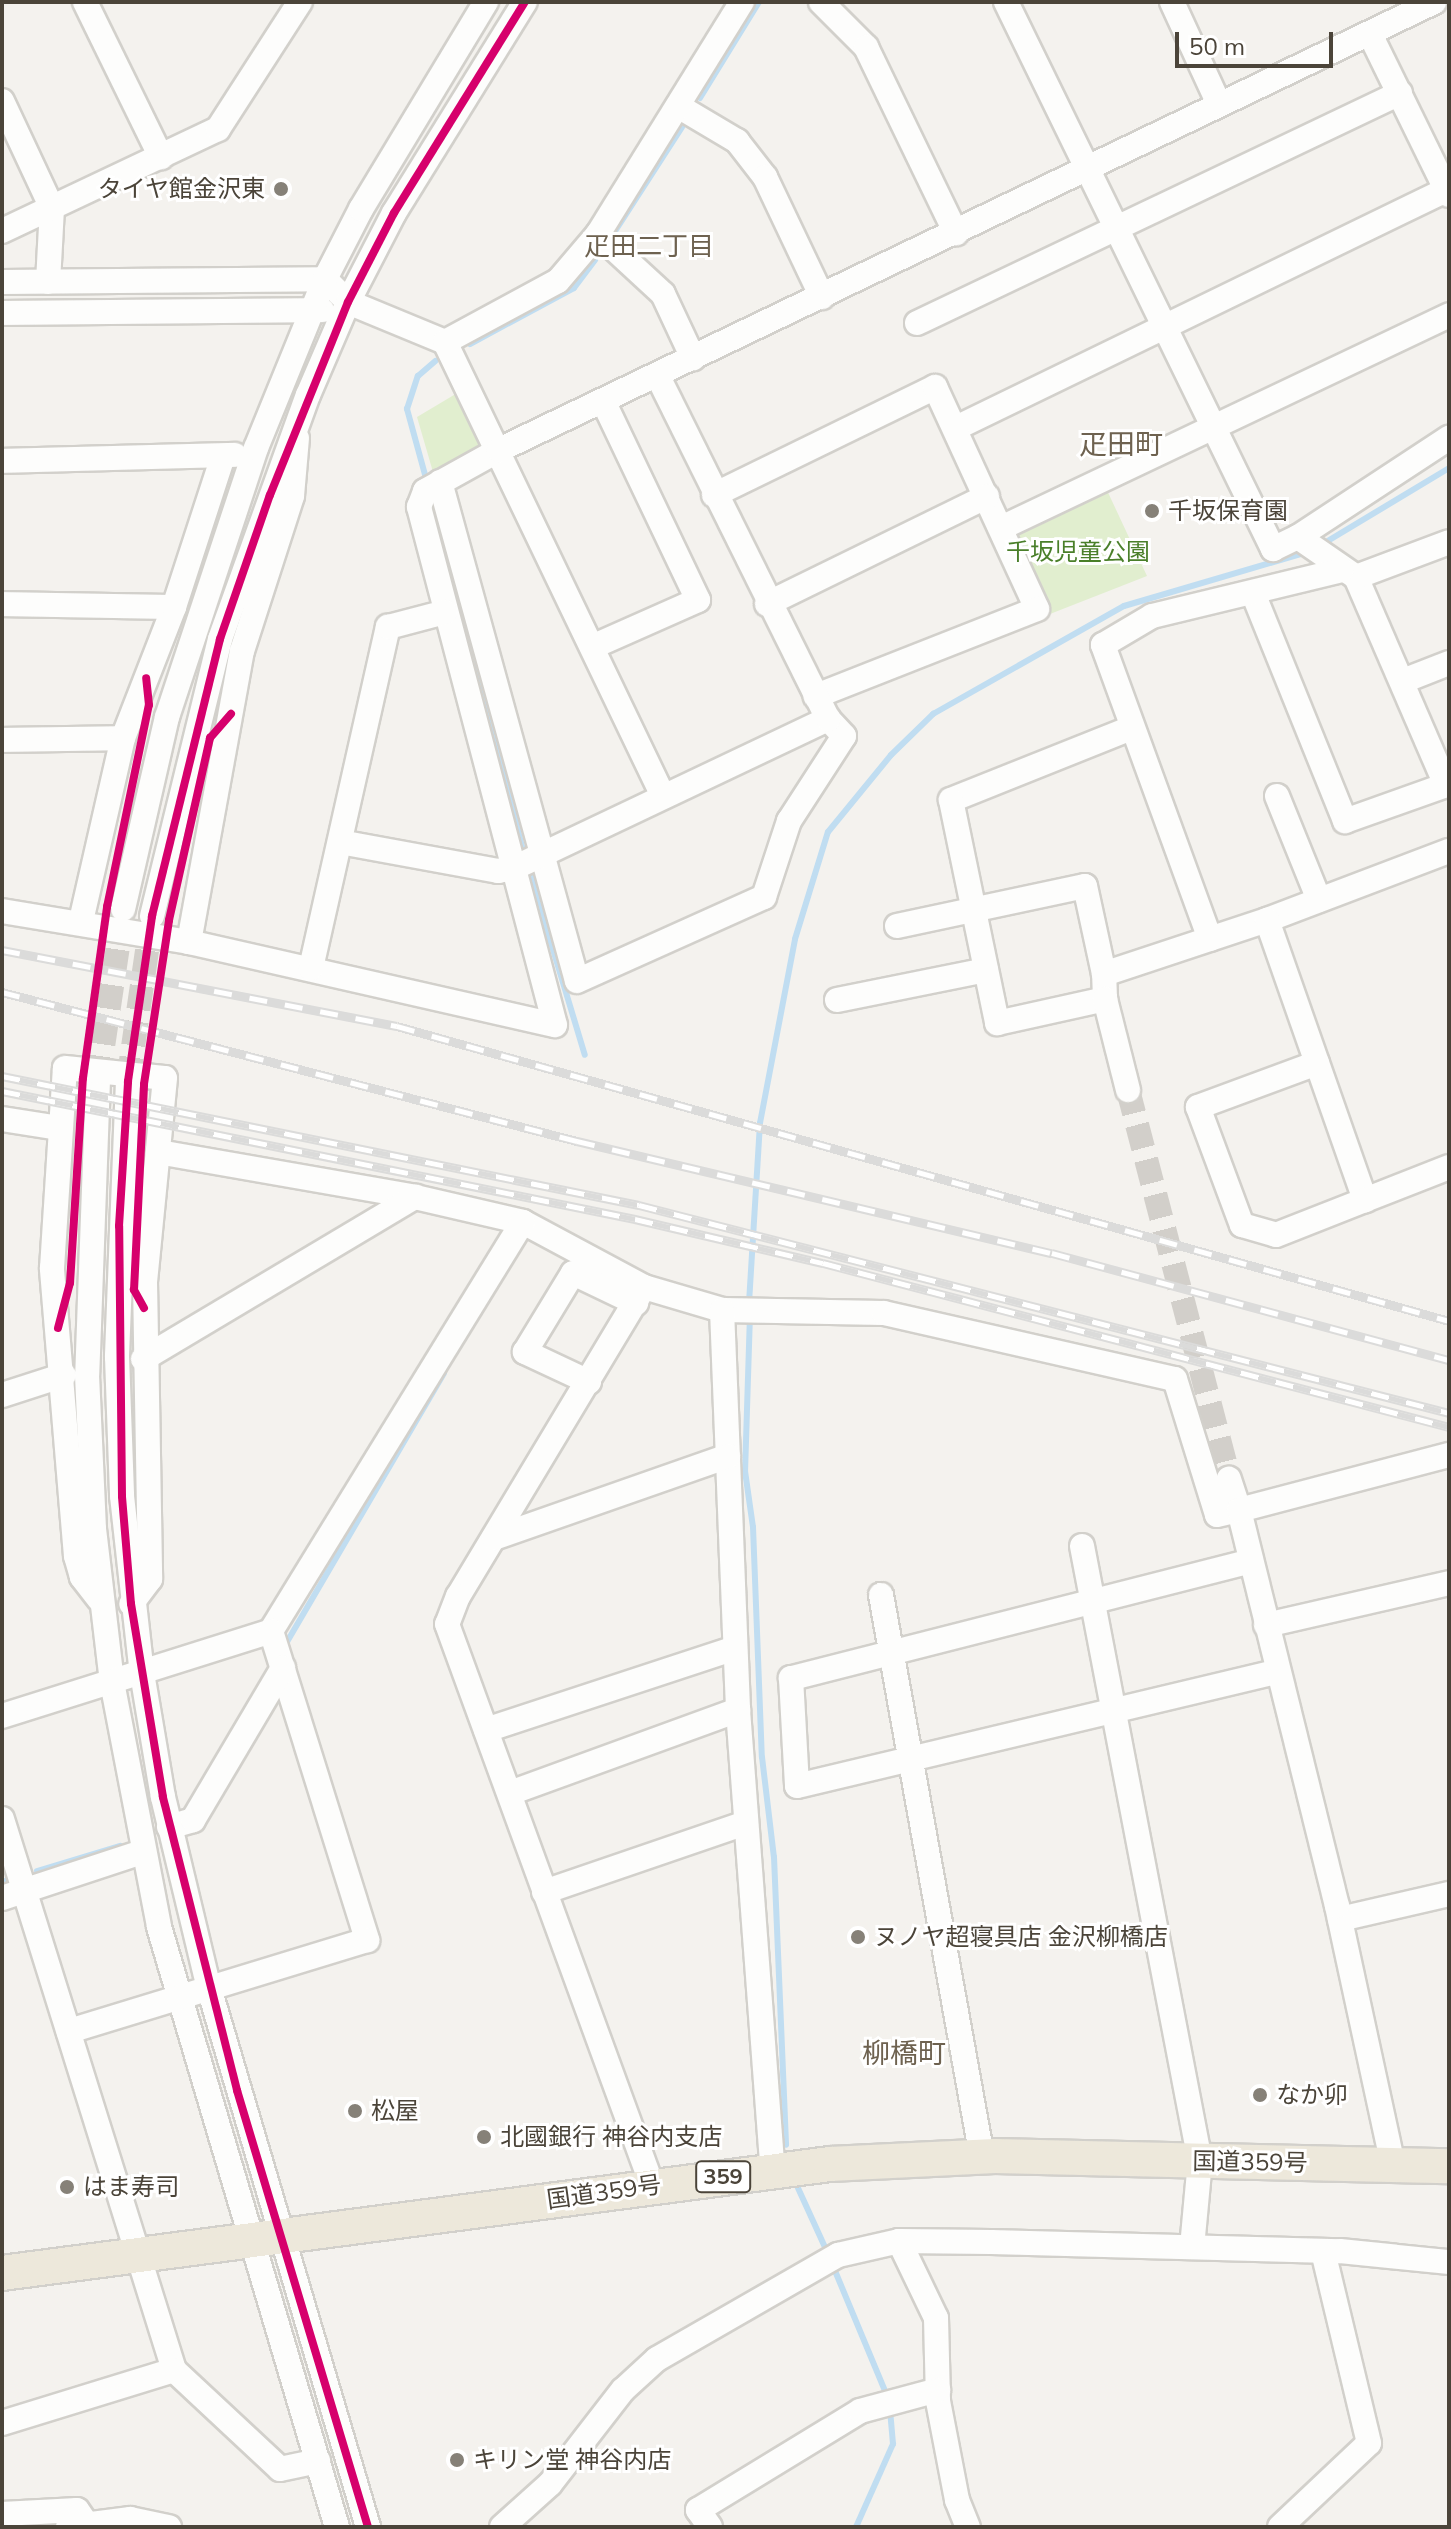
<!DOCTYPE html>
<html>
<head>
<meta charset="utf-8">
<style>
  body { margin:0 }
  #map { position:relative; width:1451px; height:2529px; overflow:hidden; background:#f4f2ee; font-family:Mulish,"Noto Sans JP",sans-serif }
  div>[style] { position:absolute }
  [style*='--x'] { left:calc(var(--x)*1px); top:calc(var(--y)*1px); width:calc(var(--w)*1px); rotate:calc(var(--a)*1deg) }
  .green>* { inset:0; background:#e1eecf }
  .stream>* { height:6px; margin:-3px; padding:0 3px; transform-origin:3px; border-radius:3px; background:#c0ddf1 }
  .minor-tunnel>* { height:24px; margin-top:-12px; transform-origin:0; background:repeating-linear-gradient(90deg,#d2cfca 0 24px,transparent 0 36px) }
  .roads { filter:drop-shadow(2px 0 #d2d0cb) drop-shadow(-2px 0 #d2d0cb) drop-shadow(0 2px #d2d0cb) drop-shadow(0 -2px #d2d0cb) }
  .minor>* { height:24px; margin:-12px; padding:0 12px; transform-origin:12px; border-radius:12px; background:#fdfdfc }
  .highway>* { height:34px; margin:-17px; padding:0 17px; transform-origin:17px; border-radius:17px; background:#ede8db }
  .rail>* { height:9px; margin-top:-4.5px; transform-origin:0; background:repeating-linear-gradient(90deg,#fff 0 18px,#dbdbda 0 36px); box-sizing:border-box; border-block:2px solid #dbdbda }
  .cycleway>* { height:8px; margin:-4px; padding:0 4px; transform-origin:4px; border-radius:4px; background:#d6006c }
  .dots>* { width:22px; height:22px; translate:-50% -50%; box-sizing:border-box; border:4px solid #fff; border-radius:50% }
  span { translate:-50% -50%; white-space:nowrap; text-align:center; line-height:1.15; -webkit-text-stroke:6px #fff; paint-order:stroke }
  .shield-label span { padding:2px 6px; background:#fff; border:2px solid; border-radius:6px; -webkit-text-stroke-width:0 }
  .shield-label { font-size:22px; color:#4b4439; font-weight:700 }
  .poi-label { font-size:24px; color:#4b4439 }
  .right { translate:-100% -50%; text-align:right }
  .left { translate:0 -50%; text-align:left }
  .park-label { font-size:24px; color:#4a7f2a }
  .street-label { font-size:24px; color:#4b4439 }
  .neighbourhood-label { font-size:26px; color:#6e6250 }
  .quarter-label { font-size:28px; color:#6e6250 }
  .frame { position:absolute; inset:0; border:4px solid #4b4439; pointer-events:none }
  .scale { position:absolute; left:1175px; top:32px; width:158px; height:36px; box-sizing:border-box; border:4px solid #4b4439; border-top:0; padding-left:10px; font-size:24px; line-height:28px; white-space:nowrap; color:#4b4439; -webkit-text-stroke:6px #fff; paint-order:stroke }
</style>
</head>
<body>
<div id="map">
  <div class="green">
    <i style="clip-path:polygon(459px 392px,480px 442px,477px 456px,433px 472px,417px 417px)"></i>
    <i style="clip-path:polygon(1105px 486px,1147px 576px,1050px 614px,1012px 538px,1015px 530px)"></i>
  </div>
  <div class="stream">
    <i style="--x:700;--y:98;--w:113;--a:-58.4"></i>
    <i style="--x:615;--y:231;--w:124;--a:-57.2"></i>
    <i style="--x:470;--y:344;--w:118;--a:-28.3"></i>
    <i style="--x:574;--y:288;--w:35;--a:-53"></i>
    <i style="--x:427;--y:482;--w:76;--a:-105.3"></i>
    <i style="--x:407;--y:409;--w:35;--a:-72"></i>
    <i style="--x:418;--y:376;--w:23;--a:-41"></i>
    <i style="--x:431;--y:497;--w:368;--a:75.4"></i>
    <i style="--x:1321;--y:545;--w:149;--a:-31"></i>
    <i style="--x:529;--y:870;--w:193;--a:73.2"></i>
    <i style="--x:749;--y:1303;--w:180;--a:-86.5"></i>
    <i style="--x:760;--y:1123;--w:187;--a:-79.2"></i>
    <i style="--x:795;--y:939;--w:112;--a:-72.9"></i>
    <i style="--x:828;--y:832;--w:99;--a:-50.7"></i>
    <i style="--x:891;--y:755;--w:59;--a:-44.3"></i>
    <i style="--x:933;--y:714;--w:219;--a:-29.5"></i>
    <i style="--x:1124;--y:606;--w:191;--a:-16.4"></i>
    <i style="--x:750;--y:1314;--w:157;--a:91.8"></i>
    <i style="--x:745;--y:1471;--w:57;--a:81.9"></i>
    <i style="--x:753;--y:1527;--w:230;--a:87.8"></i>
    <i style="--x:762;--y:1757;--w:101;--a:83.2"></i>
    <i style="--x:774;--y:1857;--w:288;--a:87.6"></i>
    <i style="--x:284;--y:1647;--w:317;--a:-59.7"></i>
    <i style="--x:37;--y:1871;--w:87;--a:-16.8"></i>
    <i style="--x:2;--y:1882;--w:4;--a:-14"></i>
    <i style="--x:798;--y:2188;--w:75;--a:65.5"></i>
    <i style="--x:833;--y:2266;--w:141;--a:67.4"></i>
    <i style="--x:856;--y:2527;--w:91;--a:-66"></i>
    <i style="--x:893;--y:2444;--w:33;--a:-95"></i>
  </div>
  <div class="minor-tunnel">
    <i style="--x:98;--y:1080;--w:170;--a:-81.5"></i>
    <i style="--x:128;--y:1081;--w:167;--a:-81.7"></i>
    <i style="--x:1128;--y:1090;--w:402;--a:75.4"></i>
  </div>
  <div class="roads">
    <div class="minor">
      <i style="--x:85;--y:2;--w:173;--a:63.9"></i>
      <i style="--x:821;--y:2;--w:64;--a:45"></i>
      <i style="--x:866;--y:47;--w:207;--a:64.2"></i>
      <i style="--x:1006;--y:2;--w:609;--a:63.98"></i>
      <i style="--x:1273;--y:549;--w:28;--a:-26"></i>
      <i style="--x:1298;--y:537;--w:70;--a:34.6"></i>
      <i style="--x:1356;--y:577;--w:227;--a:66.6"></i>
      <i style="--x:1172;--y:2;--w:112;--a:65.3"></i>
      <i style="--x:1370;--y:34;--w:179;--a:63.9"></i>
      <i style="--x:2;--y:101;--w:118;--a:65"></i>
      <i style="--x:52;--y:208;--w:74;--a:93.1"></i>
      <i style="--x:678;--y:106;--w:69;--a:30.7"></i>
      <i style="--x:737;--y:141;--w:46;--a:52.1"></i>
      <i style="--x:765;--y:177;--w:133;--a:64.6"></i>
      <i style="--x:2;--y:231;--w:239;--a:-25.3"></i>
      <i style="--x:218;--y:129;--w:151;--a:-57.2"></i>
      <i style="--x:598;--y:234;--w:88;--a:42.7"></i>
      <i style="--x:663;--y:294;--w:71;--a:64.9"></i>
      <i style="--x:2;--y:282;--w:323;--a:-0.5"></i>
      <i style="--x:325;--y:279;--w:33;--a:45"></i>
      <i style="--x:348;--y:302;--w:105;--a:22.4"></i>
      <i style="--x:445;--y:342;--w:504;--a:64.35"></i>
      <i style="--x:2;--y:313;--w:320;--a:-0.5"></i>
      <i style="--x:917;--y:323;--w:535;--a:-25.46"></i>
      <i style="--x:445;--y:342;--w:128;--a:-28.4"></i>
      <i style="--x:558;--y:281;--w:62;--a:-49.6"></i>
      <i style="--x:598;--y:234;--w:273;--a:-58.2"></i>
      <i style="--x:956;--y:428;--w:545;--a:-25.91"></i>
      <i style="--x:2;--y:461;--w:233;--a:-1.5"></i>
      <i style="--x:440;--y:482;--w:517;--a:74.65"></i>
      <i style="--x:577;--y:981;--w:205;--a:-24.2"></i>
      <i style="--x:764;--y:897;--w:80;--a:-71.8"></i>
      <i style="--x:789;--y:821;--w:101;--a:-57.1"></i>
      <i style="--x:844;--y:736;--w:23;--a:-133"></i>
      <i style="--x:714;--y:495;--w:246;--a:-26"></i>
      <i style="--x:935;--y:387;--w:244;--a:65.3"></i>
      <i style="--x:1037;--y:609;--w:238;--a:158.5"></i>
      <i style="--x:1001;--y:528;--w:496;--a:-25.4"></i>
      <i style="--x:1298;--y:537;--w:181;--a:-33.3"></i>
      <i style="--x:1356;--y:577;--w:99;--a:-20.6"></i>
      <i style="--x:1253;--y:593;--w:246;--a:68"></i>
      <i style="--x:1345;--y:821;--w:110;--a:-19.6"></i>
      <i style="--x:2;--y:604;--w:172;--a:1"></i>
      <i style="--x:767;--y:604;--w:245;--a:-26.1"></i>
      <i style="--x:592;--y:647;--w:116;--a:-23.9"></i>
      <i style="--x:698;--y:600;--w:221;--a:-115.5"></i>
      <i style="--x:1403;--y:681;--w:49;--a:-21.4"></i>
      <i style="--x:1131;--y:728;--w:194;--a:158.2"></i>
      <i style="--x:951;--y:800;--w:228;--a:78.3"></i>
      <i style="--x:997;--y:1023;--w:111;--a:-12.5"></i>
      <i style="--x:1105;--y:999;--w:25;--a:-92"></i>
      <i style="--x:1104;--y:974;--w:172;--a:-18.3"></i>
      <i style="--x:1267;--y:920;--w:195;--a:-20.8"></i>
      <i style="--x:2;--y:740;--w:121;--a:-0.9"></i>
      <i style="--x:1277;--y:796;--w:112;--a:68"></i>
      <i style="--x:340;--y:842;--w:161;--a:10.4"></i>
      <i style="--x:498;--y:871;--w:16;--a:-11"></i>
      <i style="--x:514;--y:868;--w:348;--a:-25.4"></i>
      <i style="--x:828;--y:719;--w:384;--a:-116.4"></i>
      <i style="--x:123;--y:909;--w:197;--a:-77.1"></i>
      <i style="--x:167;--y:717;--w:283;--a:-71.7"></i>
      <i style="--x:256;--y:448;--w:183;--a:-67.8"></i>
      <i style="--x:325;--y:279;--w:79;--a:-62.8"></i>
      <i style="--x:361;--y:209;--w:242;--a:-58.9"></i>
      <i style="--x:2;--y:911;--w:190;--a:9.4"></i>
      <i style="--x:189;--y:942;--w:375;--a:12.8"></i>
      <i style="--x:555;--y:1025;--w:536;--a:-104.71"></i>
      <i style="--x:419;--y:507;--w:17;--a:-69"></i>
      <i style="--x:425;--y:491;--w:85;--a:-29"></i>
      <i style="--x:499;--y:450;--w:1037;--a:-25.6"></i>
      <i style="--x:152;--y:916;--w:285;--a:-76.2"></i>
      <i style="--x:220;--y:639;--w:259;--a:-70.2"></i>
      <i style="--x:308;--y:395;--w:101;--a:-66.7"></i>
      <i style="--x:348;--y:302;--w:100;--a:-62.7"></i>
      <i style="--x:394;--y:213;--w:248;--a:-58.2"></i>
      <i style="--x:1267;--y:920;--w:297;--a:70.7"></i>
      <i style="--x:1365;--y:1200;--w:90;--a:-21.4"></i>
      <i style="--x:81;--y:921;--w:188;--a:-77.1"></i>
      <i style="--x:123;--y:738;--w:141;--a:-68.7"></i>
      <i style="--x:174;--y:607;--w:156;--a:-72"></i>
      <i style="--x:897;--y:926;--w:192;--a:-12"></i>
      <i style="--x:1085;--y:886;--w:90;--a:77.8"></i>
      <i style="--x:1210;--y:939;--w:313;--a:-110"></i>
      <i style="--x:1103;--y:645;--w:57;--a:-30.6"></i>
      <i style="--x:1152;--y:616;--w:195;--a:-13.6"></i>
      <i style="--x:189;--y:942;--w:296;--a:-79.7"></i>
      <i style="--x:242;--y:651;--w:163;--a:-72.1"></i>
      <i style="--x:292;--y:496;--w:58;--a:-85.1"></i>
      <i style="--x:311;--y:968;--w:350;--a:-77.3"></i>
      <i style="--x:388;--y:627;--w:59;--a:-14.7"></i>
      <i style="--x:1105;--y:999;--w:94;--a:75.8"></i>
      <i style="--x:837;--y:1000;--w:152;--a:-11.4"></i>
      <i style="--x:1317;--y:1063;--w:127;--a:159.7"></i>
      <i style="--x:1198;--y:1107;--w:126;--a:69.6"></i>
      <i style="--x:1242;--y:1225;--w:35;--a:16"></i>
      <i style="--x:1276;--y:1235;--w:96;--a:-21.5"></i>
      <i style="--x:98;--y:1080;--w:295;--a:92.1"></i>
      <i style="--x:87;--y:1375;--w:154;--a:87.4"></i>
      <i style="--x:94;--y:1529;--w:154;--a:83.3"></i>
      <i style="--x:112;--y:1682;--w:249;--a:79.1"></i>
      <i style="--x:159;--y:1927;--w:626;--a:73.48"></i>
      <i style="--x:128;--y:1081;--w:276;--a:92.3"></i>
      <i style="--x:117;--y:1357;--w:139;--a:87.9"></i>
      <i style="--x:122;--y:1496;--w:178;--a:83.6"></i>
      <i style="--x:142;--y:1673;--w:126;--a:80.4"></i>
      <i style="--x:163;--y:1797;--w:196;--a:76.5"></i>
      <i style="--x:209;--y:1988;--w:562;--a:73.56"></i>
      <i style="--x:2;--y:1119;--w:58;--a:9"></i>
      <i style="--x:158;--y:1152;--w:261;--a:9.9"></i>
      <i style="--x:644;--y:1287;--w:361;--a:121"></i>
      <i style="--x:458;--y:1596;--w:30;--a:111"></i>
      <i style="--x:447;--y:1624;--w:597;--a:69.93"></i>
      <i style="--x:722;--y:1310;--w:162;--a:1.1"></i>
      <i style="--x:884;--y:1313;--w:298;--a:12.8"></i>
      <i style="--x:1175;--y:1379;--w:142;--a:72.8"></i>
      <i style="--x:1217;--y:1515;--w:23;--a:-13"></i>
      <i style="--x:1239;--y:1510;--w:33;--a:-108"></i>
      <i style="--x:143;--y:1359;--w:317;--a:-30.8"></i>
      <i style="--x:415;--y:1197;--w:111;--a:13"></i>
      <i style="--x:523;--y:1222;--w:137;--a:28.2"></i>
      <i style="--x:644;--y:1287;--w:81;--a:16.4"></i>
      <i style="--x:722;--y:1310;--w:400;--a:87.7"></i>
      <i style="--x:738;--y:1710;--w:462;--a:85.7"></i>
      <i style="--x:589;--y:1382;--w:71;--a:-154.9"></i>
      <i style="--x:525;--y:1352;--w:92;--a:-58.7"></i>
      <i style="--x:573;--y:1273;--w:70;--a:25.5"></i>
      <i style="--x:2;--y:1395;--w:65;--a:-17.9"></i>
      <i style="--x:494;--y:1538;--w:248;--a:-19.3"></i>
      <i style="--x:1082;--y:1546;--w:626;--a:79.14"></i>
      <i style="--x:1200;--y:2161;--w:86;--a:95.3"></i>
      <i style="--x:1251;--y:1561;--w:475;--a:165.7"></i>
      <i style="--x:791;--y:1678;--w:108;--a:86.8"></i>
      <i style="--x:797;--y:1786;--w:493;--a:-13.4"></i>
      <i style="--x:881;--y:1595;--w:571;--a:79.81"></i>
      <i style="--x:99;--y:1599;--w:28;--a:-128"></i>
      <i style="--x:82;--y:1577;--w:22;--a:-106"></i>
      <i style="--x:76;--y:1556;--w:289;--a:-94.8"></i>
      <i style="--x:52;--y:1268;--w:200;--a:-86.3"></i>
      <i style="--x:65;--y:1068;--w:100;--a:5.7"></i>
      <i style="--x:165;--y:1078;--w:205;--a:95.6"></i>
      <i style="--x:145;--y:1282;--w:297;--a:89"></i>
      <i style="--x:150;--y:1579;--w:31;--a:127"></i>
      <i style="--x:1266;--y:1625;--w:188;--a:-12.9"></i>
      <i style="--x:271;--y:1631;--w:480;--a:-58.4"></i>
      <i style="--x:2;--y:1716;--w:282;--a:-17.5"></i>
      <i style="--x:271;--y:1631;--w:324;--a:72.7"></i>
      <i style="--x:367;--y:1940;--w:312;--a:163"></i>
      <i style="--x:486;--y:1730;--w:262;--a:-18.2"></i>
      <i style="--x:510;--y:1793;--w:243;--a:-20"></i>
      <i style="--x:2;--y:1819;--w:577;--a:72.66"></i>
      <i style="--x:174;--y:2370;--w:145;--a:43"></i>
      <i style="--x:280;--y:2469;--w:39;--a:-12"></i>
      <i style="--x:169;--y:1827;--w:25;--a:-16"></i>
      <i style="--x:193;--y:1820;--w:177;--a:-59.4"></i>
      <i style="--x:544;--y:1892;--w:213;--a:-18.9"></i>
      <i style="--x:2;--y:1898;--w:147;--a:-18.2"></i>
      <i style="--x:1340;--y:1919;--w:112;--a:-12.9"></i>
      <i style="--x:1393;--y:2165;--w:265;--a:-102.2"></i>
      <i style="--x:1337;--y:1906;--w:408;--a:-103.9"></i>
      <i style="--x:1239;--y:1510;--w:217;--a:-14.7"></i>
      <i style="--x:899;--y:2241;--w:85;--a:64.3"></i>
      <i style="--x:936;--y:2318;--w:83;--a:88.6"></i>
      <i style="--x:938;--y:2401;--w:101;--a:79.1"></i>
      <i style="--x:957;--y:2500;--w:29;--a:68"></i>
      <i style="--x:2;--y:2423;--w:180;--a:-17.1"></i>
      <i style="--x:2;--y:2514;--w:75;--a:-3.1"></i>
      <i style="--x:77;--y:2510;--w:16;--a:55"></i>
      <i style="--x:68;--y:2527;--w:63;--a:-7.4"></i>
      <i style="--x:130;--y:2519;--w:40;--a:12"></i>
      <i style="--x:502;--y:2527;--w:64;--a:-41.9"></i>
      <i style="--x:550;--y:2484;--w:119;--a:-52.2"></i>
      <i style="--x:623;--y:2390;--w:46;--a:-42.4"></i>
      <i style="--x:657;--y:2359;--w:209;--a:-29.9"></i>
      <i style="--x:838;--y:2255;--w:63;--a:-12.9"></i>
      <i style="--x:899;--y:2241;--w:92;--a:0.6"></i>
      <i style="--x:991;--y:2242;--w:349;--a:1.5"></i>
      <i style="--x:1340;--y:2251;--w:110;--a:5.8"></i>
      <i style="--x:710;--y:2527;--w:21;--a:-125"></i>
      <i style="--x:698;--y:2510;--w:190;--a:-31.4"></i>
      <i style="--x:860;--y:2411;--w:81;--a:-15.1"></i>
      <i style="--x:1280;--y:2527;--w:122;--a:-43.3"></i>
      <i style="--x:1369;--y:2443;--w:197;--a:-103.5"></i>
    </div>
    <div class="highway">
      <i style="--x:2;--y:2273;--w:835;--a:-7.5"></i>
      <i style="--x:830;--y:2164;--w:165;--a:-2.8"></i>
      <i style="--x:995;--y:2156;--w:454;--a:1.3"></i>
    </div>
  </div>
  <div class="rail">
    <i style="--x:2;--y:950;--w:402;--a:10.9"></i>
    <i style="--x:397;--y:1026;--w:1093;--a:15.66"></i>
    <i style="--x:2;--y:992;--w:594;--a:14.53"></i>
    <i style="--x:577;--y:1141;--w:488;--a:13.3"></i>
    <i style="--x:1052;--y:1253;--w:411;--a:15.1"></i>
    <i style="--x:2;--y:1076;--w:650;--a:11.45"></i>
    <i style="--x:639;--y:1205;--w:836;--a:14.4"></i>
    <i style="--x:2;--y:1091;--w:646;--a:11.43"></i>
    <i style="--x:635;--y:1219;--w:193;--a:13.2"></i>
    <i style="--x:823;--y:1263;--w:647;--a:14.68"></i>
  </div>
  <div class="cycleway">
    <i style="--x:144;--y:1308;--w:21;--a:-119"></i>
    <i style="--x:134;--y:1290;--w:206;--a:-87.2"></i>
    <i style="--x:144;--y:1084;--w:166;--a:-81.3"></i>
    <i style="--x:169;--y:920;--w:187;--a:-77.3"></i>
    <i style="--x:210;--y:738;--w:32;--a:-49"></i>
    <i style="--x:58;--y:1328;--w:47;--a:-75.1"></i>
    <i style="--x:70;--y:1283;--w:205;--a:-86.4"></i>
    <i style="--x:83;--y:1078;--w:173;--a:-82"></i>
    <i style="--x:107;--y:907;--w:206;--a:-78.3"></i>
    <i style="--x:149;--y:705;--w:27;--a:-96"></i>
    <i style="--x:368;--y:2527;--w:456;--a:-106.7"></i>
    <i style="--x:237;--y:2090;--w:302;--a:-104.2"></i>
    <i style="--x:163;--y:1797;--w:196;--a:-99.4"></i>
    <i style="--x:131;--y:1604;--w:108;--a:-94.8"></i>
    <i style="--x:122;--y:1496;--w:270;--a:-90.6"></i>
    <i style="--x:119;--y:1226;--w:145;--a:-86.4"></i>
    <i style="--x:128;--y:1081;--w:167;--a:-81.7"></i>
    <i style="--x:152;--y:916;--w:285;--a:-76.2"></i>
    <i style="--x:220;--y:639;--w:152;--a:-70.9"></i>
    <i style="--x:270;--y:495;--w:208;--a:-68"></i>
    <i style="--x:348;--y:302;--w:100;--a:-62.7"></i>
    <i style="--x:394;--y:213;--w:248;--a:-58.2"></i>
  </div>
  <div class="dots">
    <i style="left:281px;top:189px;background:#868178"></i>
    <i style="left:1152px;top:511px;background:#868178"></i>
    <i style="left:858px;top:1937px;background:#868178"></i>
    <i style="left:1260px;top:2095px;background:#868178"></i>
    <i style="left:355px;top:2111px;background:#868178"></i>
    <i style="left:484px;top:2137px;background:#868178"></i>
    <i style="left:67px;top:2187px;background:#868178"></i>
    <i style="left:457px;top:2460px;background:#868178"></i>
  </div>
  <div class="shield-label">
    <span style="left:723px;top:2177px">359</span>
  </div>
  <div class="poi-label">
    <span class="right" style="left:265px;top:189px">タイヤ館金沢東</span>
    <span class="left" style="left:1168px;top:511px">千坂保育園</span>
    <span class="left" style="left:874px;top:1937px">ヌノヤ超寝具店 金沢柳橋店</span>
    <span class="left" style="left:1276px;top:2095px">なか卯</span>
    <span class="left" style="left:371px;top:2111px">松屋</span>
    <span class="left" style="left:500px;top:2137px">北國銀行 神谷内支店</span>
    <span class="left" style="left:83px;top:2187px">はま寿司</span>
    <span class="left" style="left:473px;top:2460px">キリン堂 神谷内店</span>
  </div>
  <div class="park-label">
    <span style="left:1078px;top:552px">千坂児童公園</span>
  </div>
  <div class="street-label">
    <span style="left:1250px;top:2162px;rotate:1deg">国道359号</span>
    <span style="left:604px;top:2192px;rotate:-8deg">国道359号</span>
  </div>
  <div class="neighbourhood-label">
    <span style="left:649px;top:246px">疋田二丁目</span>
  </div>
  <div class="quarter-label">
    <span style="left:1121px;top:444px">疋田町</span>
    <span style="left:904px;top:2053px">柳橋町</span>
  </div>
  <div class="frame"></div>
  <div class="scale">50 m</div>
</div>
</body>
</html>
